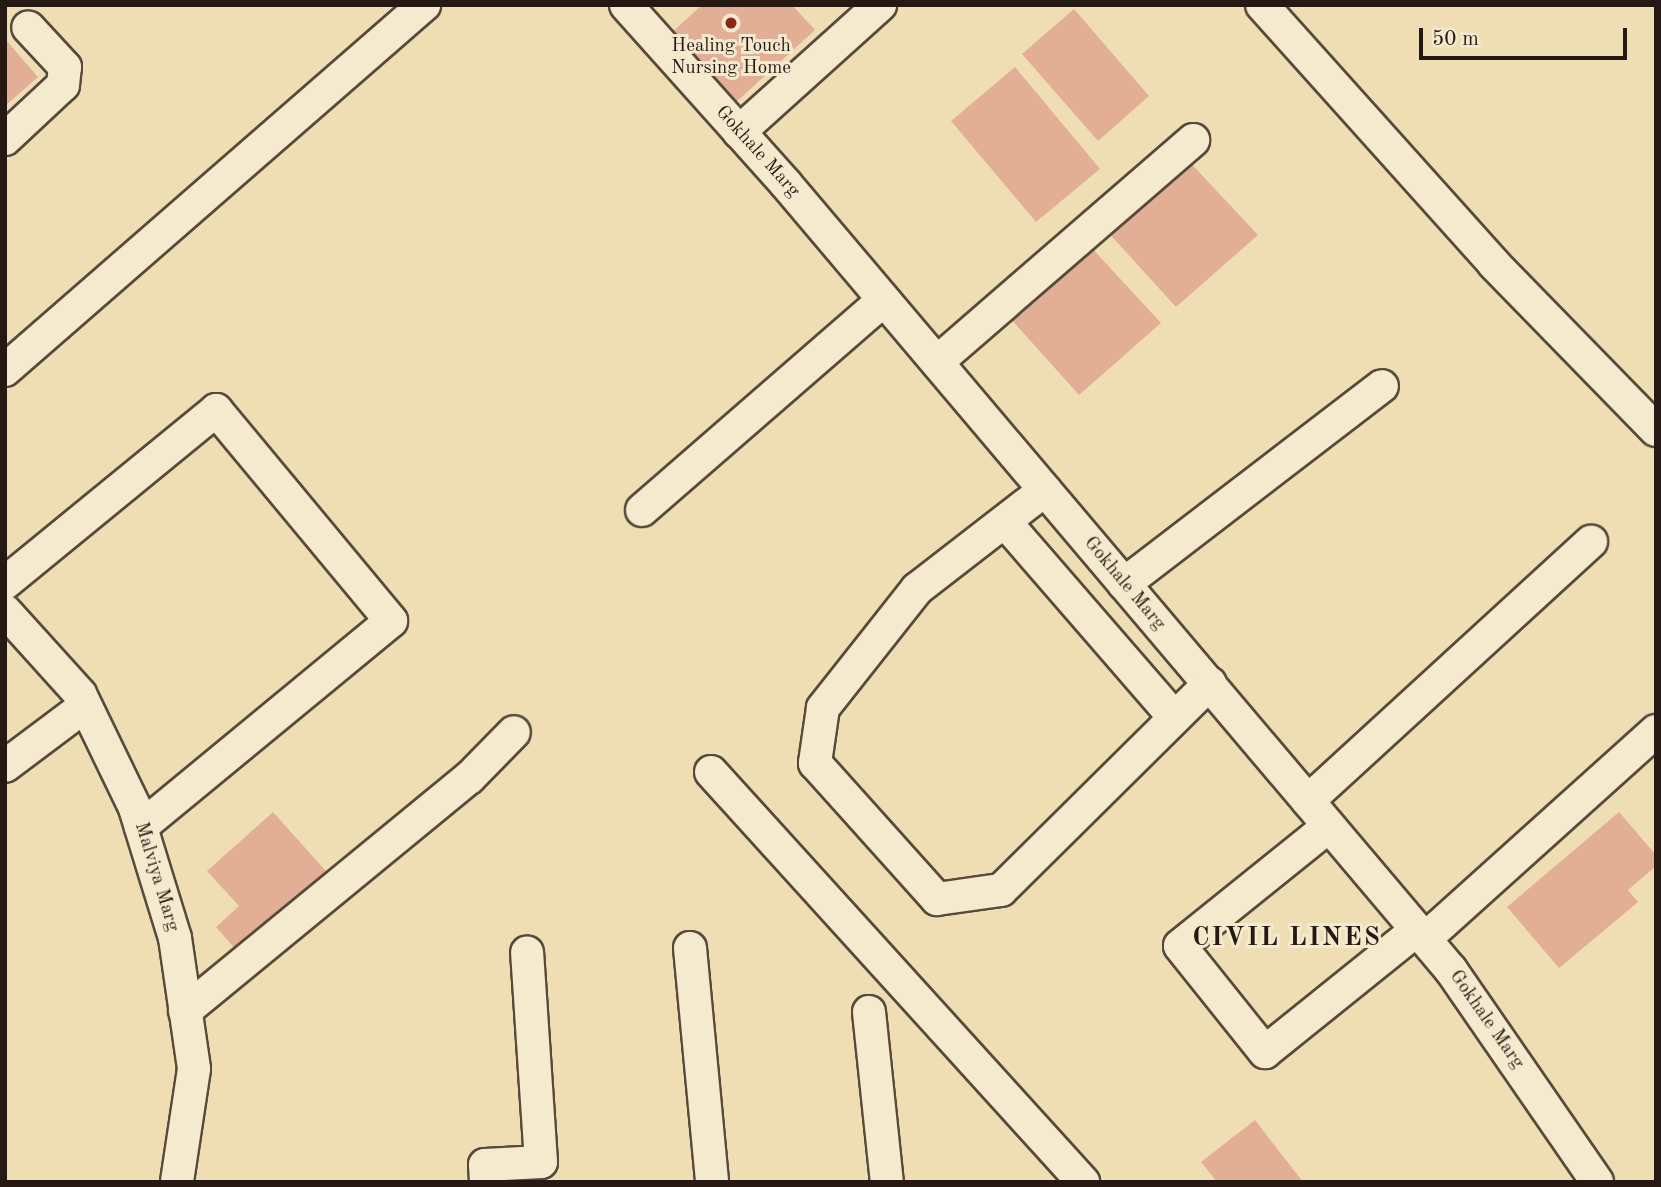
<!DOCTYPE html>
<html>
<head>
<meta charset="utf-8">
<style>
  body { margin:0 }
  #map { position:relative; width:1661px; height:1187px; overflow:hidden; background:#efdeb4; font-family:"Old Standard TT",serif }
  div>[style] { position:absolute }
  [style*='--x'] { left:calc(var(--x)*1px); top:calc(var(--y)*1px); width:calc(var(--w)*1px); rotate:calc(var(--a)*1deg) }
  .building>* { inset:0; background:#e2ae95 }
  .roads { filter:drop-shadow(2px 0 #584a3a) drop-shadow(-2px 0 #584a3a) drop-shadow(0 2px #584a3a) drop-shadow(0 -2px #584a3a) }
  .minor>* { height:32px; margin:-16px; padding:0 16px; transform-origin:16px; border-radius:16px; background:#f5eace }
  .dots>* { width:19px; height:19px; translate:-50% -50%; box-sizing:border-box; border:4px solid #f5eace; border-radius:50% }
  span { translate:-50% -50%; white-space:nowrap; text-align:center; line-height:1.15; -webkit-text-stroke:6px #f5eace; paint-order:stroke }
  .poi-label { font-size:19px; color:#261812 }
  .street-label { font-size:19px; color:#261812 }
  .district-label { font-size:26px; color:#261812; font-weight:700; letter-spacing:2px }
  .frame { position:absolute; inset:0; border:7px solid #261812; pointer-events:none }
  .scale { position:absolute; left:1419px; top:28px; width:208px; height:32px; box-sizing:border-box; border:4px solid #261812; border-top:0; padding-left:9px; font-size:21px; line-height:24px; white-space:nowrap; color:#261812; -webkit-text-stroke:5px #f5eace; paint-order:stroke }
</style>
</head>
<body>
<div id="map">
  <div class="building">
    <i style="clip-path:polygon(702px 5px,792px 5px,815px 30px,734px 104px,670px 34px)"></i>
    <i style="clip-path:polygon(1074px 9px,1149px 96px,1098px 141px,1022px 54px)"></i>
    <i style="clip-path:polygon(5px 39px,38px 77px,5px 106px)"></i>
    <i style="clip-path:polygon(1015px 67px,1100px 169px,1036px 222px,951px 121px)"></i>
    <i style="clip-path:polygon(1185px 157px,1258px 235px,1176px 307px,1106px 230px)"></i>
    <i style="clip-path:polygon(1089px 245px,1161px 323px,1079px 395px,1009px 317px)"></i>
    <i style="clip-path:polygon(273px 812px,334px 880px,244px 959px,216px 927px,239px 906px,207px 871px)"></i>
    <i style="clip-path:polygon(1619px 812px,1656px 855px,1656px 866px,1628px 890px,1638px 902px,1559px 968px,1507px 907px)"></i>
    <i style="clip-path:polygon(1255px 1120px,1303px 1182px,1217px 1182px,1201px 1162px)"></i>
  </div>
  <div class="roads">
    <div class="minor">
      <i style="--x:626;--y:5;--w:240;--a:48.2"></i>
      <i style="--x:786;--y:184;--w:1030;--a:49.77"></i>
      <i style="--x:1451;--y:970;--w:257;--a:55.4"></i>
      <i style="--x:1262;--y:5;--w:348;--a:48.1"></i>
      <i style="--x:1494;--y:264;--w:232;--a:45.7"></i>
      <i style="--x:739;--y:132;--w:190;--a:-42"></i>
      <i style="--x:5;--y:139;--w:79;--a:-43"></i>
      <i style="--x:63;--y:85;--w:18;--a:-84"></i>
      <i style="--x:65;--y:67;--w:54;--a:-132.8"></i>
      <i style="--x:937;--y:362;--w:339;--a:-40.9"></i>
      <i style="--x:5;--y:370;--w:556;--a:-41.06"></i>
      <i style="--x:1045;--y:490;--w:162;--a:142.3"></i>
      <i style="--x:917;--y:589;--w:152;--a:128.3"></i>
      <i style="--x:823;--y:708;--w:56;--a:98.3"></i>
      <i style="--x:815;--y:763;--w:183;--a:48.1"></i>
      <i style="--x:937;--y:899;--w:65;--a:-8"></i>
      <i style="--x:1001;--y:890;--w:294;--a:-44.7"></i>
      <i style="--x:642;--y:510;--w:320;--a:-41"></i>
      <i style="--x:1006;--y:523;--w:257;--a:49.1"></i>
      <i style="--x:5;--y:583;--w:273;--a:-39.3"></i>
      <i style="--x:216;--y:410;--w:274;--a:50.3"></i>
      <i style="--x:391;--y:621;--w:324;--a:140.5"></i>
      <i style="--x:1124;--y:584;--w:325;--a:-37.5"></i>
      <i style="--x:5;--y:611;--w:112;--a:47.9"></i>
      <i style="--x:80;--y:694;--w:127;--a:64.2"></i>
      <i style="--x:135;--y:808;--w:136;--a:72.9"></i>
      <i style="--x:175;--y:938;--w:132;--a:81.7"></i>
      <i style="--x:194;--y:1069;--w:114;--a:98.6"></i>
      <i style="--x:5;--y:766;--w:100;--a:-36.9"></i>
      <i style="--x:711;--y:772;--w:554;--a:47.78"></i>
      <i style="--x:1308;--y:801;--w:384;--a:-42.5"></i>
      <i style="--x:1329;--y:826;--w:191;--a:141.2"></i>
      <i style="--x:1180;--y:946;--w:136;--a:51.3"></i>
      <i style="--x:1265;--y:1052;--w:195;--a:-38.8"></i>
      <i style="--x:1425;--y:939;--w:311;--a:-42"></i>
      <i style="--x:690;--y:948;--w:235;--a:84.6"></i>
      <i style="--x:185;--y:1011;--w:367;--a:-39.4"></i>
      <i style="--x:469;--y:778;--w:64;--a:-45.6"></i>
      <i style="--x:869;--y:1012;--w:171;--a:84"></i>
      <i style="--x:486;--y:1182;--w:17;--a:-93"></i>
      <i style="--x:485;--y:1165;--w:56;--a:-3.1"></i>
      <i style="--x:541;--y:1162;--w:210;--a:-93.8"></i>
    </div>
  </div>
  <div class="dots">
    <i style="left:731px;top:23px;background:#8f2418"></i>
  </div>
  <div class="poi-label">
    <span style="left:731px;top:58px">Healing Touch<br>Nursing Home</span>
  </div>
  <div class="street-label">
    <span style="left:757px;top:152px;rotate:48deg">Gokhale Marg</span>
    <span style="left:1124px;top:584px;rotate:50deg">Gokhale Marg</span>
    <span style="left:156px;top:877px;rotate:73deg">Malviya Marg</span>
    <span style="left:1486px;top:1020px;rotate:55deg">Gokhale Marg</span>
  </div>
  <div class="district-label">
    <span style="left:1287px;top:939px">CIVIL LINES</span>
  </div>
  <div class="frame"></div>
  <div class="scale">50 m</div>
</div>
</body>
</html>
